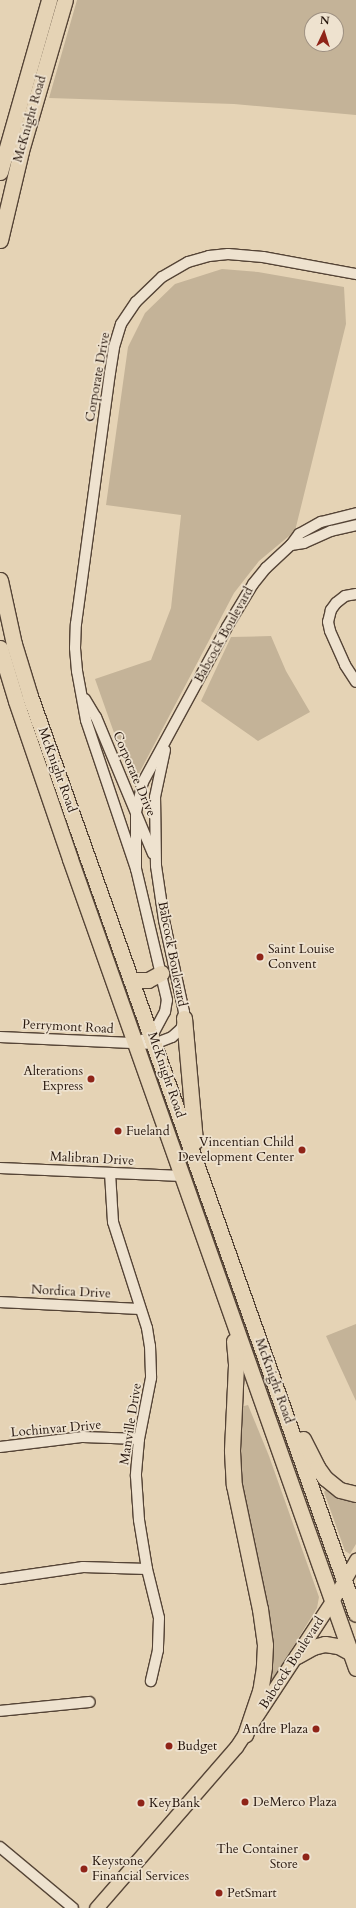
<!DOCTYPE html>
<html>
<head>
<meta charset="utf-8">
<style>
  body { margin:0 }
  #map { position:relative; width:356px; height:1908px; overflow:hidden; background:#e5d3b5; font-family:Cardo,serif }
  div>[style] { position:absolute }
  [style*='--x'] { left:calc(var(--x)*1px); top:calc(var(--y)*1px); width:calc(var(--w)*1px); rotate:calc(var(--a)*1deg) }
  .green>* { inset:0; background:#c4b398 }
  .roads { filter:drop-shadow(1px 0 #554436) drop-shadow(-1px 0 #554436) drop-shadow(0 1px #554436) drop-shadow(0 -1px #554436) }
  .minor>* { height:10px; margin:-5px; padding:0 5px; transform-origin:5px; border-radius:5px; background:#eee2cf }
  .major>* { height:13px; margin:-6.5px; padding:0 6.5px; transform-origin:6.5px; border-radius:6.5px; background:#e5d3b5 }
  .highway>* { height:15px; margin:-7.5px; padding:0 7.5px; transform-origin:7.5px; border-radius:7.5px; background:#e5d3b5 }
  .dots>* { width:11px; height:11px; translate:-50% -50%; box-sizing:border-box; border:2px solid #eee2cf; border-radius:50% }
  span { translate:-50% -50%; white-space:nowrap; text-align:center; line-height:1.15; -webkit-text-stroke:3.5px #eee2cf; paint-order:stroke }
  .street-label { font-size:13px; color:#25150c }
  .poi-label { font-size:13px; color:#25150c }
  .left { translate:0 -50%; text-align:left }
  .right { translate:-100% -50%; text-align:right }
  .north { position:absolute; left:304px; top:12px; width:40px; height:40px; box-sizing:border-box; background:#eee2cf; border:1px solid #9e9081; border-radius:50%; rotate:4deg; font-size:11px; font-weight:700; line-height:16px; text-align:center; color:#25150c }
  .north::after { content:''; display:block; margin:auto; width:14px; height:18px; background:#8f2418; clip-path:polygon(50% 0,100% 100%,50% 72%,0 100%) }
</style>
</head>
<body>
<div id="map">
  <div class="green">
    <i style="clip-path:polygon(evenodd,77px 0,356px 0,356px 115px,234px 104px,49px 98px,77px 0,312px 20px,336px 20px,336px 44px,312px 44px,312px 20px)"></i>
    <i style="clip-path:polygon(222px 269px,258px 272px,344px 287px,346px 324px,295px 531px,259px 561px,234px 593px,135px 781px,130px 778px,95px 679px,151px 660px,171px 608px,181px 515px,106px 505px,128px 347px,145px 313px,175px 284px)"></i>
    <i style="clip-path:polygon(271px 636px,286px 671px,310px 712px,258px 741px,201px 701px,231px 637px)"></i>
    <i style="clip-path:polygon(356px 1324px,356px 1401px,326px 1336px)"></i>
    <i style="clip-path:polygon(248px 1405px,269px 1456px,319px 1597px,317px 1608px,270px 1684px,268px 1682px,240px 1479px,238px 1457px,240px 1407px)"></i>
    <i style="clip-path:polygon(327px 1489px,356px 1501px,356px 1544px,350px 1554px,345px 1551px,324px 1492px)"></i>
  </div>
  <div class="roads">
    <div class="minor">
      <i style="--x:291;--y:545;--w:13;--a:-9"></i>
      <i style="--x:304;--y:543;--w:30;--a:-24"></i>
      <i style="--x:331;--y:531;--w:26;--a:-13"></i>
      <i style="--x:356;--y:594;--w:11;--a:170"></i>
      <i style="--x:345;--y:596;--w:11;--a:142"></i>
      <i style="--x:336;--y:603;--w:9;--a:126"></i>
      <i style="--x:331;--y:610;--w:12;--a:104"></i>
      <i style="--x:328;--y:622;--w:9;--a:77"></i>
      <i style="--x:330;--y:631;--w:37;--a:66"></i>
      <i style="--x:345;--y:665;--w:20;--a:57"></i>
      <i style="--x:85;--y:699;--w:21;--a:59"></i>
      <i style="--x:96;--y:717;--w:148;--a:67.4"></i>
      <i style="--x:136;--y:869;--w:157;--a:-108.6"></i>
      <i style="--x:86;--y:720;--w:50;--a:-100.4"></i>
      <i style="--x:77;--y:671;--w:23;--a:-95"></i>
      <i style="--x:75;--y:648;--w:24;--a:-88"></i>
      <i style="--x:76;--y:624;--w:253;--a:-82.3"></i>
      <i style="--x:110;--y:373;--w:26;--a:-81"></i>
      <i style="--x:114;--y:347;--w:24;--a:-73"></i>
      <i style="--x:121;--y:324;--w:27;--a:-56"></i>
      <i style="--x:136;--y:302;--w:36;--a:-44"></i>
      <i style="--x:162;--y:277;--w:30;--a:-30"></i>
      <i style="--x:188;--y:262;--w:22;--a:-16"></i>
      <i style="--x:209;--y:256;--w:19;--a:-6"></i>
      <i style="--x:228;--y:254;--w:35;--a:5"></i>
      <i style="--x:263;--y:257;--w:95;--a:10.4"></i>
      <i style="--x:0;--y:1037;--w:154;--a:2.6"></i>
      <i style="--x:154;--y:1044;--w:19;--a:-21"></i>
      <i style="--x:172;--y:1037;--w:12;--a:-42"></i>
      <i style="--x:181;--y:1029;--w:6;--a:-72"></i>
      <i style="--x:183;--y:1023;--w:11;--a:-85"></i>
      <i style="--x:184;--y:1012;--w:94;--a:-102.3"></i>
      <i style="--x:164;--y:920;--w:55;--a:-98.4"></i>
      <i style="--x:156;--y:866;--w:69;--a:-90.8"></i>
      <i style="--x:155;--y:797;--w:48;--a:-78"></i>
      <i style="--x:135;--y:1043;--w:18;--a:-22"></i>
      <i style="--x:152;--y:1036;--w:27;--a:-62"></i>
      <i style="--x:165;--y:1012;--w:12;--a:-81"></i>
      <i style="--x:167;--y:1000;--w:135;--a:-103.3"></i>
      <i style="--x:136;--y:869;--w:57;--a:-90"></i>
      <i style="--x:136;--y:812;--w:31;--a:-77"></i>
      <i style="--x:143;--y:782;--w:176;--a:-61.5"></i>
      <i style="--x:227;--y:627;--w:50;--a:-58.8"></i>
      <i style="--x:253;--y:584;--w:21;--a:-51"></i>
      <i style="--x:266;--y:568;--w:34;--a:-43"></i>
      <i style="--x:291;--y:545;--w:14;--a:-54"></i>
      <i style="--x:299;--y:534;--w:25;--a:-29"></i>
      <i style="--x:321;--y:522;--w:36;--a:-14"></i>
      <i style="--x:0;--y:1168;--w:182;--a:2.5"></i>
      <i style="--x:110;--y:1173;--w:49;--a:86.5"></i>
      <i style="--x:113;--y:1222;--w:111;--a:72.2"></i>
      <i style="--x:147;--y:1328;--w:18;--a:81"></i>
      <i style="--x:150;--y:1346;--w:32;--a:88"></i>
      <i style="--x:151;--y:1378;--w:62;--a:101.1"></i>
      <i style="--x:139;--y:1439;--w:37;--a:95"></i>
      <i style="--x:136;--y:1476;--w:44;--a:86.1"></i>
      <i style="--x:139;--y:1520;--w:50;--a:80.7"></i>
      <i style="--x:147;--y:1569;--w:50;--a:76.2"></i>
      <i style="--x:159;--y:1618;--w:32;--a:92"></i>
      <i style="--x:158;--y:1650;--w:32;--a:103"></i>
      <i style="--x:0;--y:1302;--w:140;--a:2.9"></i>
      <i style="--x:0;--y:1447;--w:84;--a:-6.9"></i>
      <i style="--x:83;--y:1437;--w:56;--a:2"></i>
      <i style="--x:0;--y:1579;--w:84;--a:-8.2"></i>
      <i style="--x:83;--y:1567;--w:64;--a:1.8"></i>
      <i style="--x:0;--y:1711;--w:90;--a:-5.7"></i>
      <i style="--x:0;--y:1847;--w:95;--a:39.9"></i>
    </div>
    <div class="major">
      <i style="--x:96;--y:1908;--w:213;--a:-49"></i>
      <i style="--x:236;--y:1747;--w:175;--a:-56.7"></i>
      <i style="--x:332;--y:1601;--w:48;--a:-59.7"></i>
    </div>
    <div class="highway">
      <i style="--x:0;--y:172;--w:179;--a:-74.1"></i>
      <i style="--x:0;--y:240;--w:91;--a:-76.7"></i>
      <i style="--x:21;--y:151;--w:157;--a:-73.8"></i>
      <i style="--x:0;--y:580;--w:66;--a:77.7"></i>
      <i style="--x:14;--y:644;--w:54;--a:72.9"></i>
      <i style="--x:30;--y:696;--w:974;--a:70.45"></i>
      <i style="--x:0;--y:648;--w:55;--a:73.2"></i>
      <i style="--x:16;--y:701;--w:167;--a:71.1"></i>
      <i style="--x:70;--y:859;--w:858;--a:70.53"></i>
      <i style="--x:132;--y:980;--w:16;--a:0"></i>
      <i style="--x:148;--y:980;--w:15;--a:-28"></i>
      <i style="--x:184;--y:1018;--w:124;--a:84.9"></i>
      <i style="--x:234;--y:1341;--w:24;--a:85"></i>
      <i style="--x:236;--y:1365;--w:86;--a:92.7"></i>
      <i style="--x:232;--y:1451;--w:34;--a:87"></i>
      <i style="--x:234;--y:1485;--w:127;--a:78.2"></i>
      <i style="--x:260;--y:1609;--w:36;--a:82"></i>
      <i style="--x:265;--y:1645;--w:22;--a:93"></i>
      <i style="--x:264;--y:1667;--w:24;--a:99"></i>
      <i style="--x:260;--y:1691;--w:46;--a:108.8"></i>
      <i style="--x:303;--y:1439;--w:31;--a:63"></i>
      <i style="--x:317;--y:1467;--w:14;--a:54"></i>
      <i style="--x:325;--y:1478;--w:19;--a:39"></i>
      <i style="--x:340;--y:1490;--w:16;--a:14"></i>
      <i style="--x:297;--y:1656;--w:18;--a:-29"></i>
      <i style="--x:313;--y:1647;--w:12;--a:-14"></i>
      <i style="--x:325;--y:1644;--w:13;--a:9"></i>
      <i style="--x:338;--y:1646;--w:15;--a:28"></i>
    </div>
  </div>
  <div class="dots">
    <i style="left:260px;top:957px;background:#8f2418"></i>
    <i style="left:91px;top:1079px;background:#8f2418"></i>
    <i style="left:118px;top:1131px;background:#8f2418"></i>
    <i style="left:302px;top:1150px;background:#8f2418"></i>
    <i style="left:316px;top:1729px;background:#8f2418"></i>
    <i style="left:169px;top:1746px;background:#8f2418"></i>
    <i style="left:245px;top:1802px;background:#8f2418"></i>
    <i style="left:141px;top:1803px;background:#8f2418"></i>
    <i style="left:306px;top:1857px;background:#8f2418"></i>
    <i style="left:84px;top:1869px;background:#8f2418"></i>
    <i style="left:219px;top:1893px;background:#8f2418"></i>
  </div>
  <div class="street-label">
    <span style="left:30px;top:119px;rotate:-74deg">McKnight Road</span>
    <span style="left:98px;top:377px;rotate:-80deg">Corporate Drive</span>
    <span style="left:224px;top:635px;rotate:-61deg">Babcock Boulevard</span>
    <span style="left:57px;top:770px;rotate:70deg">McKnight Road</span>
    <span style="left:134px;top:774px;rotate:67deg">Corporate Drive</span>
    <span style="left:172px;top:954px;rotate:79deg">Babcock Boulevard</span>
    <span style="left:68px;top:1027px;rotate:3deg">Perrymont Road</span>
    <span style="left:166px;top:1075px;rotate:71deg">McKnight Road</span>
    <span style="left:92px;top:1159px;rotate:3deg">Malibran Drive</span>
    <span style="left:71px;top:1292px;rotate:3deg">Nordica Drive</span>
    <span style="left:274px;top:1381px;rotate:70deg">McKnight Road</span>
    <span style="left:131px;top:1424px;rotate:-81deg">Manville Drive</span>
    <span style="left:56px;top:1429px;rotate:-5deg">Lochinvar Drive</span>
    <span style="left:292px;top:1663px;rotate:-57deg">Babcock Boulevard</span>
  </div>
  <div class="poi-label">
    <span class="left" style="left:268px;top:957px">Saint Louise<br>Convent</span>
    <span class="right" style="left:83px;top:1079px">Alterations<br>Express</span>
    <span class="left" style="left:126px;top:1131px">Fueland</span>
    <span class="right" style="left:294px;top:1150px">Vincentian Child<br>Development Center</span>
    <span class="right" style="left:308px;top:1729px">Andre Plaza</span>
    <span class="left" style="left:177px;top:1746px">Budget</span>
    <span class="left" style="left:253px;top:1802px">DeMerco Plaza</span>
    <span class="left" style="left:149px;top:1803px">KeyBank</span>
    <span class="right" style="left:298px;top:1857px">The Container<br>Store</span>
    <span class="left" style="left:92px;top:1869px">Keystone<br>Financial Services</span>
    <span class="left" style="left:227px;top:1893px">PetSmart</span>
  </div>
  <div class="north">N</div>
</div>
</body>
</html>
